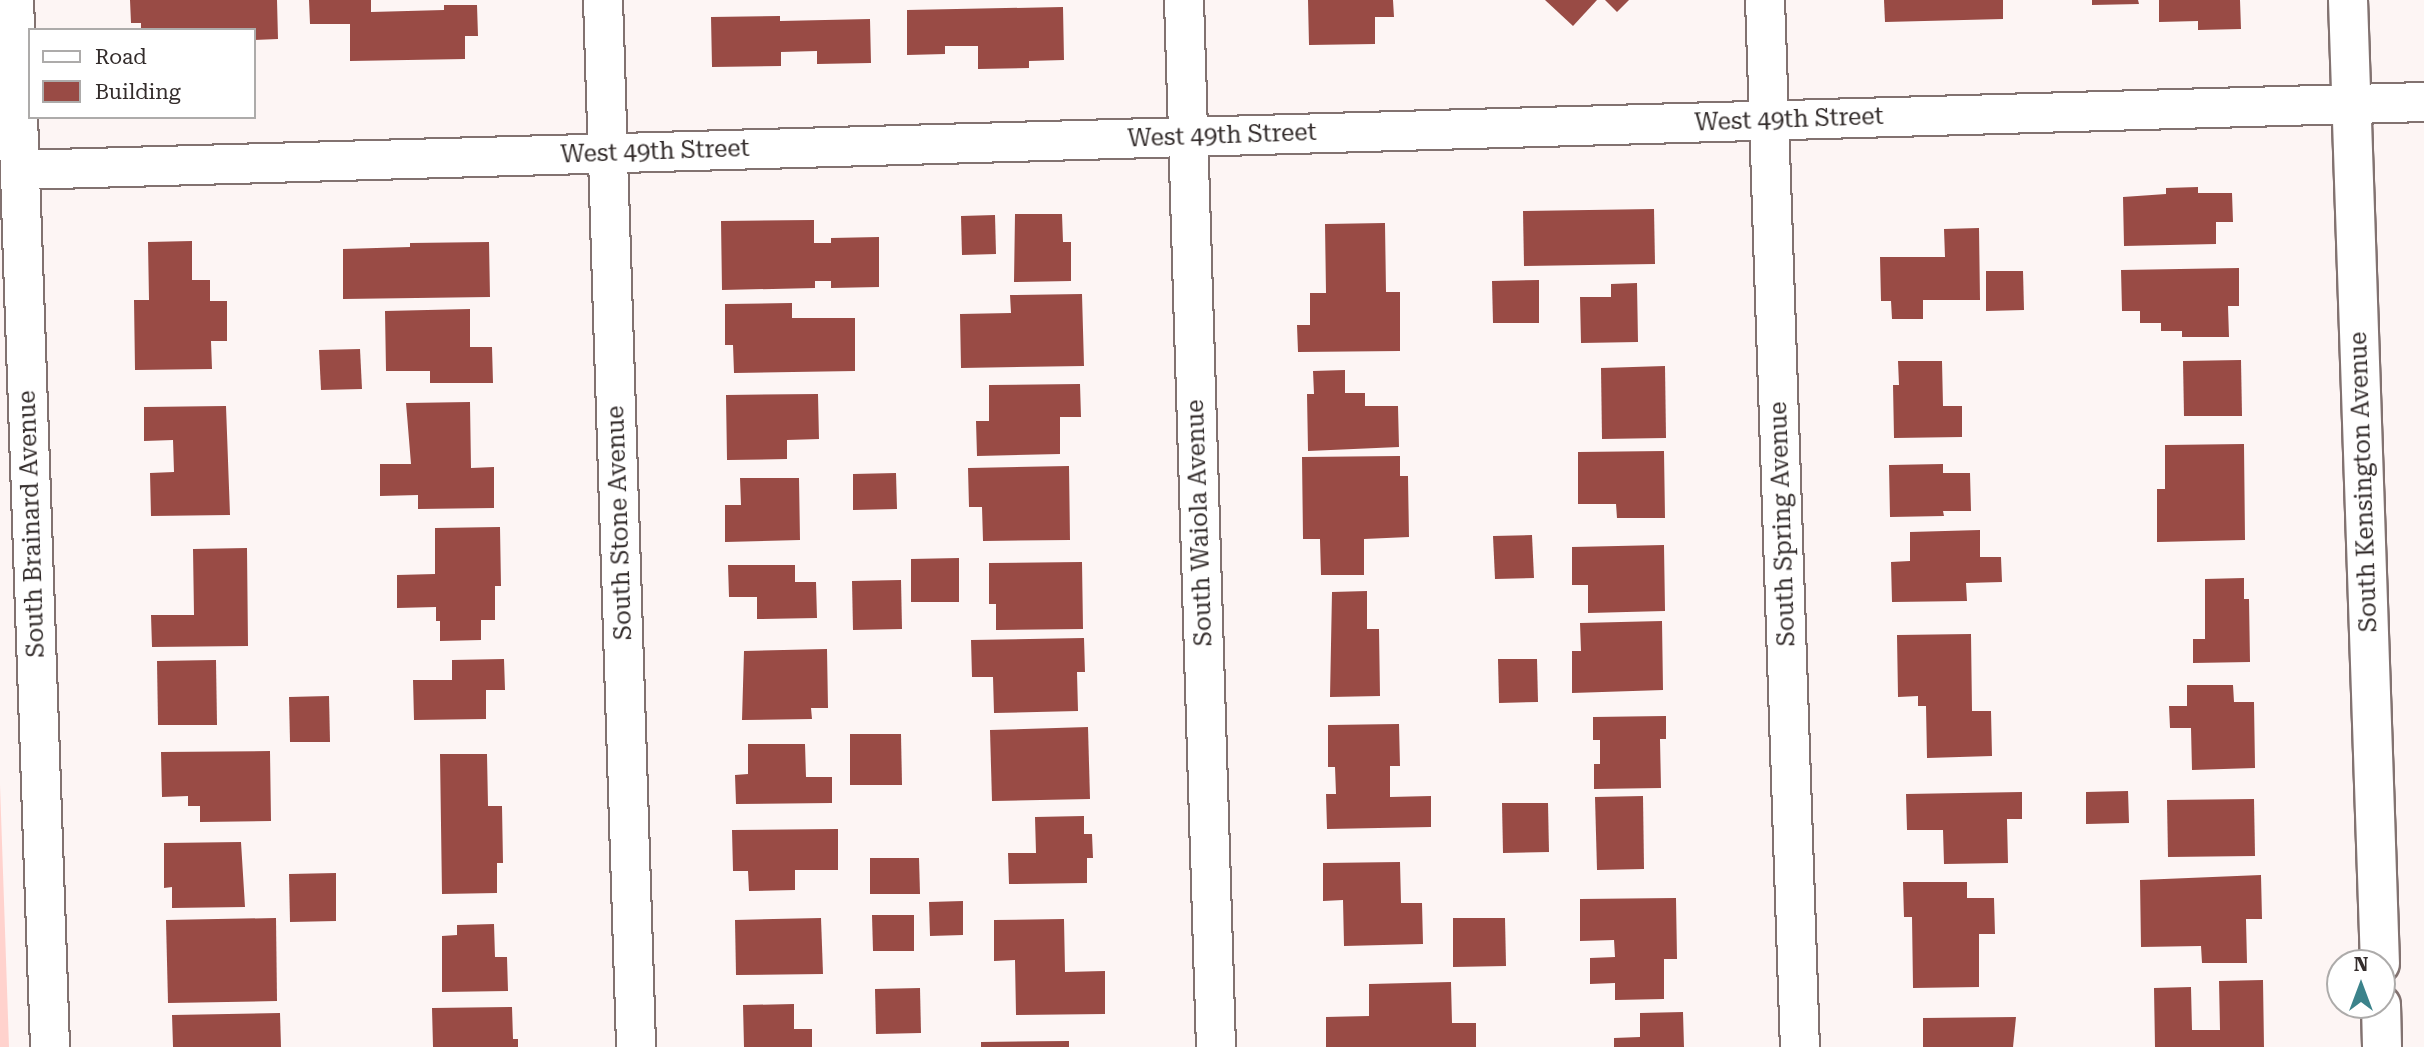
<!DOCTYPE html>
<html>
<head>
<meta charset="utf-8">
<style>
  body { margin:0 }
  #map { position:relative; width:2424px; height:1047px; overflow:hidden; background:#fdf5f4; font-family:"Roboto Serif",serif }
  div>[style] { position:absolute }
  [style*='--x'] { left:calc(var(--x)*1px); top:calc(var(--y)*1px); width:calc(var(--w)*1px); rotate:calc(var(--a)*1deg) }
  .green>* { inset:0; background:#ffd2cd }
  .building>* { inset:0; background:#994b45 }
  .roads { filter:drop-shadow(2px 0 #827270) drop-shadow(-2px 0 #827270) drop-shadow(0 2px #827270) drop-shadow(0 -2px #827270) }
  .minor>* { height:38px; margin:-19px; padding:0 19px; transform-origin:19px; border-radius:19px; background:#fff }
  span { translate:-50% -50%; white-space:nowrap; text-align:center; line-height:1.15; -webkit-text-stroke:7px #fff; paint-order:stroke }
  .street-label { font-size:24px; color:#332c2b }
  .legend { position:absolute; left:28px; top:28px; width:228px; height:91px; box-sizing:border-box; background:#fff; border:2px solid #adabaa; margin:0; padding:9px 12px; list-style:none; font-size:21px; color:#332c2b }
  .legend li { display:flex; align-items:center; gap:14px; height:35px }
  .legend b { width:35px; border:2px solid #adabaa }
  .north { position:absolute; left:2326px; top:949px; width:70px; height:70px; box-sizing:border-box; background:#fff; border:2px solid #adabaa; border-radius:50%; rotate:0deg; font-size:19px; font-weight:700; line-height:28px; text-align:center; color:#332c2b }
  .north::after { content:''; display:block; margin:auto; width:24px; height:32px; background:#3c838b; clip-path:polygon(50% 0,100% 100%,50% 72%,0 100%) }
</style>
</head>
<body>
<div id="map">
  <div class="green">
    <i style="clip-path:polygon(0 785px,9px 1047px,0 1047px)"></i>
  </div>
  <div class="building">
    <i style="clip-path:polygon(130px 0,277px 0,278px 39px,254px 40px,254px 30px,141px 30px,141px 23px,131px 23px)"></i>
    <i style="clip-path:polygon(309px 0,371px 0,371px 12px,444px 10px,444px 5px,477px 5px,478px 36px,465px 36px,465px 59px,350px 61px,350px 24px,310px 24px)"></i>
    <i style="clip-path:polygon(1308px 0,1393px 0,1394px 17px,1375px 17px,1375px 44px,1309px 45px)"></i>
    <i style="clip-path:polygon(1545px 0,1597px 0,1573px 26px)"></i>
    <i style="clip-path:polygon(1605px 0,1629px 0,1617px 12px)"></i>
    <i style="clip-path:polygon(1884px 0,2003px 0,2003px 19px,1885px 22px)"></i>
    <i style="clip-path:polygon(2092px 0,2138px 0,2139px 4px,2092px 5px)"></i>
    <i style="clip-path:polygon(2159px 0,2240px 0,2241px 29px,2198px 30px,2198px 21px,2159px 22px)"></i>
    <i style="clip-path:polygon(1063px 7px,1064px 60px,1029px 61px,1029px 68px,978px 69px,978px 46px,945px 46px,945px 54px,907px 55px,907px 10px)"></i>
    <i style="clip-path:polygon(780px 16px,780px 21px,870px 19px,871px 63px,817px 64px,817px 51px,781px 52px,781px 66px,712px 67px,711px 17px)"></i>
    <i style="clip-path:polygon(2198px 187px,2198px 193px,2232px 193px,2233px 222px,2216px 222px,2216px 244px,2124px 246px,2123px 197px,2166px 194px,2166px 188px)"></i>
    <i style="clip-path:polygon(1654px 209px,1655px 264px,1524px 266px,1523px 211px)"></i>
    <i style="clip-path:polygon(1015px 214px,1062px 214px,1063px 242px,1071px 242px,1071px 281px,1014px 282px)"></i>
    <i style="clip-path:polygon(995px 215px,996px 254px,962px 255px,961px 216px)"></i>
    <i style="clip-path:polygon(814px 220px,814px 243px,831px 243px,831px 238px,879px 237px,879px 287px,831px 288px,831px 281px,815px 281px,815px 288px,722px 290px,721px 221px)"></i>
    <i style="clip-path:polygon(1385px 223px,1386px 292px,1400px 292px,1400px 351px,1298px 352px,1297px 325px,1310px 325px,1310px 293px,1326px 293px,1325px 224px)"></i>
    <i style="clip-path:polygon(1979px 228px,1980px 300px,1923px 300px,1923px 319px,1892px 319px,1891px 301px,1881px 301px,1880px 257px,1945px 257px,1944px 229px)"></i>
    <i style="clip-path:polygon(192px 241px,192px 280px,210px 280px,210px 301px,227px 301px,227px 341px,211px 341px,212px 369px,135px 370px,134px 300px,149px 300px,148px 242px)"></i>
    <i style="clip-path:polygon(489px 242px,490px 297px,343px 299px,343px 249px,410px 247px,410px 243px)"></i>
    <i style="clip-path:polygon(2239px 268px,2239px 306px,2228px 306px,2229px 337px,2182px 337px,2182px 331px,2161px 331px,2161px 323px,2140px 323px,2140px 311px,2122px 311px,2121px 270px)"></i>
    <i style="clip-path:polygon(1986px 271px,2023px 271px,2024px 310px,1986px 311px)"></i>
    <i style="clip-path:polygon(1539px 280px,1539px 323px,1493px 323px,1492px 281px)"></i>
    <i style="clip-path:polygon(1637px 283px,1638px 342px,1581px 343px,1580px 297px,1611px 297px,1611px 284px)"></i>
    <i style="clip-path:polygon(1082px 294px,1084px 366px,961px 368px,960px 314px,1011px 313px,1010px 295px)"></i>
    <i style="clip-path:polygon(792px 303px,792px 318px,855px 318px,855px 371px,734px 373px,733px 345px,725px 345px,725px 304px)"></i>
    <i style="clip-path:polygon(470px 309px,470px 347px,492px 347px,493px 383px,430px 383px,430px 371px,386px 371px,385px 311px)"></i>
    <i style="clip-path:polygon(360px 349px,362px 389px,321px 390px,319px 350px)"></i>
    <i style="clip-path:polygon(2241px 360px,2242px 416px,2184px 416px,2183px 361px)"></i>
    <i style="clip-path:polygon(1898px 361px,1942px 361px,1943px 406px,1962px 406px,1962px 437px,1894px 438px,1893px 385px,1899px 385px)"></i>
    <i style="clip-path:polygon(1665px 366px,1666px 438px,1602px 439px,1601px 368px)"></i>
    <i style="clip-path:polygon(1345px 370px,1345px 393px,1365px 393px,1365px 406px,1398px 406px,1399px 447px,1308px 451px,1307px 394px,1314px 394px,1313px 371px)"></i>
    <i style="clip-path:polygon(1080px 384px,1081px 417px,1060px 417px,1060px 454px,977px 456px,976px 421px,989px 421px,989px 385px)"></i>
    <i style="clip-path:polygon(818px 394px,819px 439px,787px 440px,787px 459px,727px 460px,726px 395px)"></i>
    <i style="clip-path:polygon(470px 402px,471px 468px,494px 467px,494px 508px,418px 509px,418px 495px,380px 496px,380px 464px,411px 464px,406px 403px)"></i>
    <i style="clip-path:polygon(226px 406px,230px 515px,151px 516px,150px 473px,174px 472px,173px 440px,144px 441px,144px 407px)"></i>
    <i style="clip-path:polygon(2244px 444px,2245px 540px,2157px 542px,2157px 489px,2165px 489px,2165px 445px)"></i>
    <i style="clip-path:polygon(1664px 451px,1665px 518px,1617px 518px,1616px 504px,1578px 504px,1578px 452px)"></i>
    <i style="clip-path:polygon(1400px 456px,1400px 476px,1408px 476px,1409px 537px,1364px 539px,1364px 575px,1321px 575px,1320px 539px,1303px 539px,1302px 457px)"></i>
    <i style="clip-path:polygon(1943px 464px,1943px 473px,1970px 473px,1971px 511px,1943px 511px,1944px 516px,1890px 517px,1889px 465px)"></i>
    <i style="clip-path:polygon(1069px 466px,1070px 540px,983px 541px,982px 507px,969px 507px,968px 468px)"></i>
    <i style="clip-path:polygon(896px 473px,897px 509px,853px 510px,853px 474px)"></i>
    <i style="clip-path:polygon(740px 478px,799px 478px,800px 540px,725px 542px,725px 505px,741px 505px)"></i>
    <i style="clip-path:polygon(500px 527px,501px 586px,495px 586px,495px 620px,481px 620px,481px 640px,440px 641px,440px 621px,436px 621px,436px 607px,397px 608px,397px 575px,435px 574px,435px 528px)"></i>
    <i style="clip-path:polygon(1980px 530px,1980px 557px,2001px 557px,2002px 582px,1966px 583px,1967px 601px,1892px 602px,1891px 562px,1910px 561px,1910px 532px)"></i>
    <i style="clip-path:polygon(1532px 535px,1534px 578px,1495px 579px,1493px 536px)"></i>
    <i style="clip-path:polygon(1664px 545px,1665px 611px,1588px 613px,1588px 585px,1572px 585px,1572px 547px)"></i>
    <i style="clip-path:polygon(247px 548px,248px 646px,152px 647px,151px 615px,194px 615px,193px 549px)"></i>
    <i style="clip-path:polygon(959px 558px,959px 602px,911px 602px,911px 559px)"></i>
    <i style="clip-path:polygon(1082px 562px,1083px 629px,996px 630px,996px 604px,989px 604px,989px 563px)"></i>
    <i style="clip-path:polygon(728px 565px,795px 565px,795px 582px,816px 582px,817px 618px,757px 619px,757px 597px,729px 597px)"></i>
    <i style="clip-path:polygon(2244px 578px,2244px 599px,2249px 599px,2250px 662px,2193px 663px,2193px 639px,2205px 639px,2205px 579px)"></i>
    <i style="clip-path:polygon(901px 580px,902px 629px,853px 630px,852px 581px)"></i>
    <i style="clip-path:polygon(1367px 591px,1367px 629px,1379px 629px,1380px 696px,1330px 697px,1332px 592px)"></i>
    <i style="clip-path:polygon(1662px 621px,1663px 690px,1572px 693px,1572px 651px,1581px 651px,1580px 623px)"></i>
    <i style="clip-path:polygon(1971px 634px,1972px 711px,1991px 711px,1992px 756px,1927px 758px,1926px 706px,1918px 706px,1918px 696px,1898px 697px,1897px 635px)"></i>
    <i style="clip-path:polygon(1084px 638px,1085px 672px,1077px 672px,1078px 711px,994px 713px,993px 677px,972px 677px,971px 640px)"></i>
    <i style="clip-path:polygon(827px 649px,828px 708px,811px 708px,812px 719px,742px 720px,744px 651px)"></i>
    <i style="clip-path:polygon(504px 659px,505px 690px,486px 690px,486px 719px,414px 720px,413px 680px,452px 680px,452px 660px)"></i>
    <i style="clip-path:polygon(1498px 659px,1537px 659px,1538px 702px,1499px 703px)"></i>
    <i style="clip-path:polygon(216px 660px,217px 725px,158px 725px,157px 661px)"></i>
    <i style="clip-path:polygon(2187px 685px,2233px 685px,2234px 702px,2254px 702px,2255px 768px,2192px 770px,2191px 728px,2170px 728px,2169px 706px,2187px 706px)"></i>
    <i style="clip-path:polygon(329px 696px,330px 742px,290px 742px,289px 697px)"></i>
    <i style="clip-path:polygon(1666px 716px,1666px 739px,1660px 739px,1661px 788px,1594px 789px,1594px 764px,1600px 764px,1600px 740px,1593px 740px,1593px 717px)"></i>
    <i style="clip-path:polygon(1399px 724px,1400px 766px,1390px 766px,1390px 797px,1431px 796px,1431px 827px,1327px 829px,1326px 794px,1336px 794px,1335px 767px,1328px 767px,1328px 725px)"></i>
    <i style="clip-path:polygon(1088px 727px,1090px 799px,992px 801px,990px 730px)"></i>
    <i style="clip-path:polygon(850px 734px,901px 734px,902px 785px,850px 785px)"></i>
    <i style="clip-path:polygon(748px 744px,805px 744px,806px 777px,832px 777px,832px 803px,736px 804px,735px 775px,748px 774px)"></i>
    <i style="clip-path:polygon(270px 751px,271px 821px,200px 822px,200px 806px,188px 806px,188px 796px,162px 797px,161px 752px)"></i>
    <i style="clip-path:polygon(440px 754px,487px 754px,488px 806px,502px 806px,503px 863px,497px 863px,497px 893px,442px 894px)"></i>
    <i style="clip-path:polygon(2128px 791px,2129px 823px,2086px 824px,2086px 792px)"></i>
    <i style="clip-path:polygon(2022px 792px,2022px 819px,2007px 819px,2008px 863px,1944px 864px,1943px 830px,1907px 830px,1906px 794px)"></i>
    <i style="clip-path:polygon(1643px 796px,1644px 869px,1597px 870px,1595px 797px)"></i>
    <i style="clip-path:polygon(2254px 799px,2255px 856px,2168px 857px,2167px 800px)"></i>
    <i style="clip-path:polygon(1502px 803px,1548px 803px,1549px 852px,1503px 853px)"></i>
    <i style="clip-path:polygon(1084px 816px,1084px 834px,1092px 834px,1093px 858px,1087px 858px,1087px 883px,1009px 884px,1008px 853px,1036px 853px,1035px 817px)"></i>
    <i style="clip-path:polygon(838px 829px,838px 870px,795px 870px,795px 890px,749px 891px,748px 871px,733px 871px,732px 830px)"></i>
    <i style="clip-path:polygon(241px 842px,245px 907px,172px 908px,172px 887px,164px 888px,164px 843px)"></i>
    <i style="clip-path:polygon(870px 858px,919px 858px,920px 894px,870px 894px)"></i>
    <i style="clip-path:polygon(1400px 862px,1401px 903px,1422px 903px,1423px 944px,1344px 946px,1343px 900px,1323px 901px,1323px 863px)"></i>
    <i style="clip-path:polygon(336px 873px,336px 921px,290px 922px,289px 874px)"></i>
    <i style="clip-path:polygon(2261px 875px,2262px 919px,2246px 919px,2247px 963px,2202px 963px,2201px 946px,2141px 947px,2140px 880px)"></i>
    <i style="clip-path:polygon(1903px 882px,1967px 882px,1967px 898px,1994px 898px,1995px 934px,1979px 934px,1979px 987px,1913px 988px,1912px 917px,1904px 917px)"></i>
    <i style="clip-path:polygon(1676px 898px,1677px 959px,1664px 959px,1664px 999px,1615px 1000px,1615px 983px,1590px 984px,1590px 958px,1615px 957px,1614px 940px,1580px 941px,1580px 899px)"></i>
    <i style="clip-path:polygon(963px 901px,963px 935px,930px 936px,929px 902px)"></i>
    <i style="clip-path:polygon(872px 915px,914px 915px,914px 951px,873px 951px)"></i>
    <i style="clip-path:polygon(276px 918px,277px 1001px,168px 1003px,166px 920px)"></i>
    <i style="clip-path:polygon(821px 918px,823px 974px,736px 975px,735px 920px)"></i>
    <i style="clip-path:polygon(1453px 918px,1505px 918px,1506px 966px,1453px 967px)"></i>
    <i style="clip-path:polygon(1064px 919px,1065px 972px,1105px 971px,1105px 1014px,1016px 1015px,1015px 960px,994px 961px,994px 920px)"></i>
    <i style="clip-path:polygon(494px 924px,495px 957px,507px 957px,508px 991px,442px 992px,442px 936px,457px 935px,457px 925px)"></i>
    <i style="clip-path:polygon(2263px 980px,2264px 1047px,2155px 1047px,2154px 988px,2191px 987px,2192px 1030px,2220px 1030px,2219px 981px)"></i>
    <i style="clip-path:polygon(1451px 982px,1452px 1023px,1476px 1023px,1476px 1047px,1326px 1047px,1326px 1017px,1369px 1016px,1369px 984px)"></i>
    <i style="clip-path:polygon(920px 988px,921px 1033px,876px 1034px,875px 989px)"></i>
    <i style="clip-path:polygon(794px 1004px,794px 1029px,812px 1029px,812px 1047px,744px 1047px,743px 1005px)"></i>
    <i style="clip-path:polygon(512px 1007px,513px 1039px,518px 1039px,518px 1047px,433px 1047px,432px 1008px)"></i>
    <i style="clip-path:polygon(1683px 1012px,1684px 1047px,1614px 1047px,1614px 1038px,1640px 1037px,1640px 1013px)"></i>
    <i style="clip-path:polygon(280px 1013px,281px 1047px,173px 1047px,172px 1015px)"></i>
    <i style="clip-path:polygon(2016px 1017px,2013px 1047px,1923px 1047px,1923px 1018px)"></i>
    <i style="clip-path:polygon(1069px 1041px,1069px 1047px,981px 1047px,981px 1042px)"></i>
  </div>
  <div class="roads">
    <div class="minor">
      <i style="--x:14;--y:0;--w:1048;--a:88.03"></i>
      <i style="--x:603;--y:0;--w:1048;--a:88.19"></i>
      <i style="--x:1184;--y:0;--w:1047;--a:88.25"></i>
      <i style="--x:1765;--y:0;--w:1048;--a:88.09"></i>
      <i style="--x:2348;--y:0;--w:964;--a:88.1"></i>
      <i style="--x:20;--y:170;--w:2405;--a:-1.62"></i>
      <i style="--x:2381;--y:1005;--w:42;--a:88.6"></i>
    </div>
  </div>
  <div class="street-label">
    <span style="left:1789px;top:120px;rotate:-2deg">West 49th Street</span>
    <span style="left:1222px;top:136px;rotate:-2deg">West 49th Street</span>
    <span style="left:655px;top:152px;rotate:-2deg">West 49th Street</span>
    <span style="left:2364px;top:482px;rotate:-92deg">South Kensington Avenue</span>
    <span style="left:620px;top:523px;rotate:-92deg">South Stone Avenue</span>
    <span style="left:1200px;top:523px;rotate:-92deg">South Waiola Avenue</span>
    <span style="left:32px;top:524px;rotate:-92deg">South Brainard Avenue</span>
    <span style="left:1783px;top:524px;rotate:-92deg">South Spring Avenue</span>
  </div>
  <ul class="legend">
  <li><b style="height:9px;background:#fff"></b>Road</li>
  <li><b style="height:19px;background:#994b45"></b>Building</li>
  </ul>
  <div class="north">N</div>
</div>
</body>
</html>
